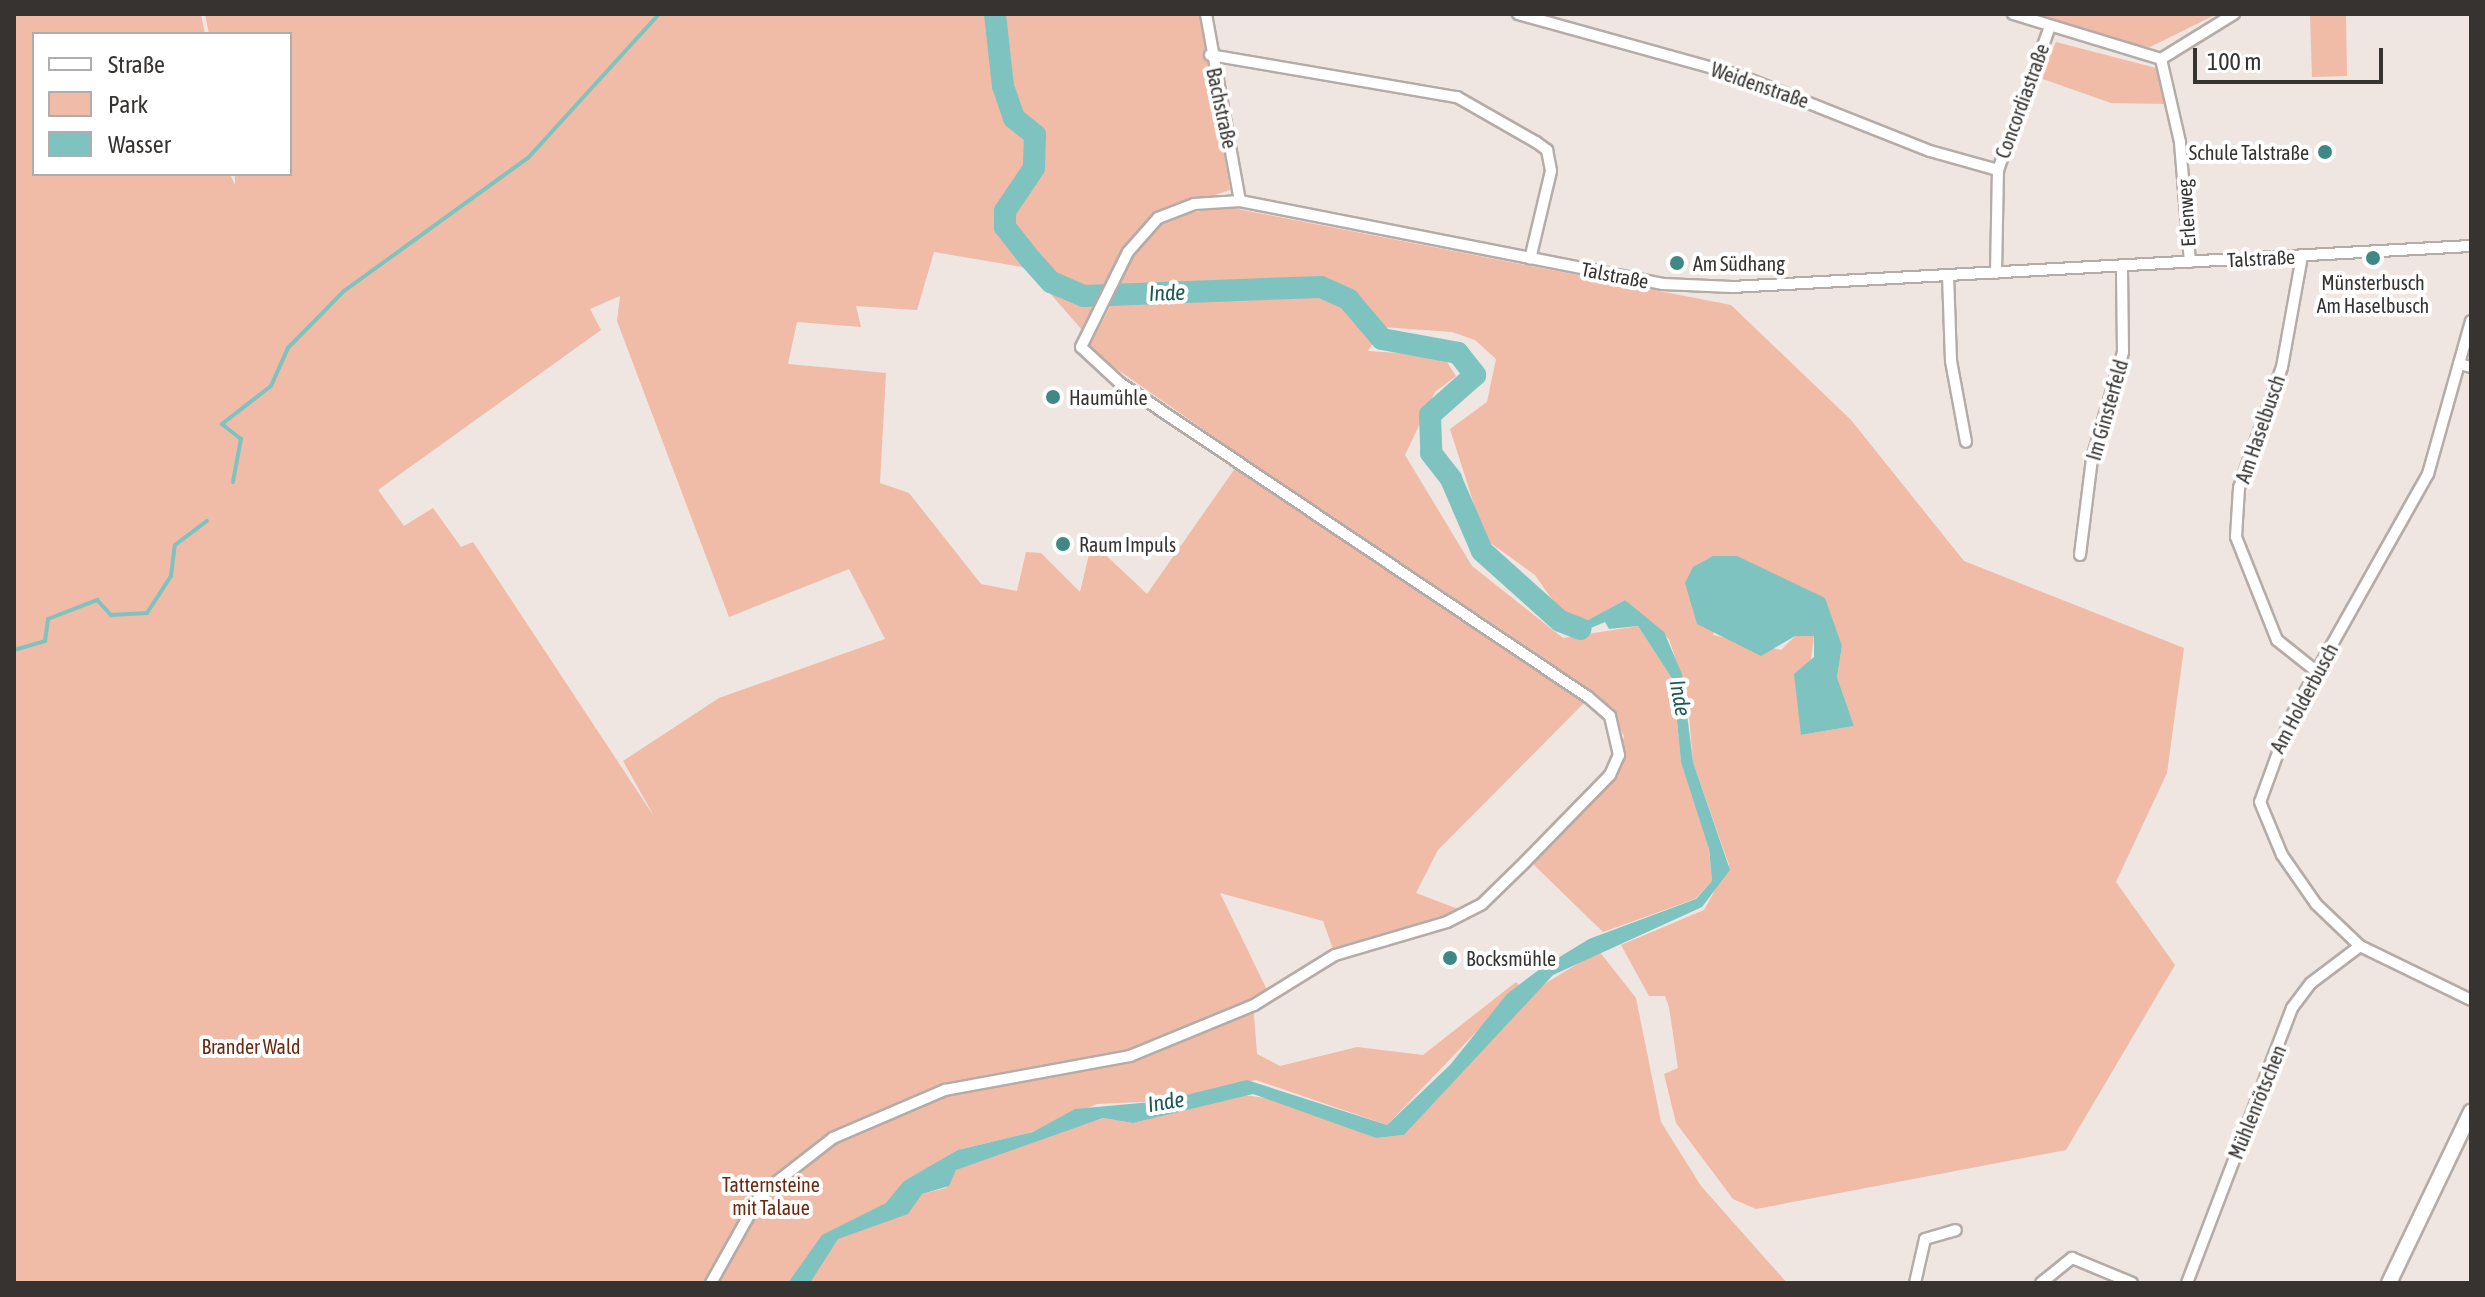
<!DOCTYPE html>
<html>
<head>
<meta charset="utf-8">
<style>
  body { margin:0 }
  #map { position:relative; width:2485px; height:1297px; overflow:hidden; background:#efe5e1; font-family:"Asap Condensed",sans-serif }
  div>[style] { position:absolute }
  [style*='--x'] { left:calc(var(--x)*1px); top:calc(var(--y)*1px); width:calc(var(--w)*1px); rotate:calc(var(--a)*1deg) }
  .green>* { inset:0; background:#f0bba7 }
  .water>* { inset:0; background:#7fc3c1 }
  .stream>* { height:4px; margin:-2px; padding:0 2px; transform-origin:2px; border-radius:2px; background:#7fc3c1 }
  .river>* { height:22px; margin:-11px; padding:0 11px; transform-origin:11px; border-radius:11px; background:#7fc3c1 }
  .roads { filter:drop-shadow(2px 0 #b5aca8) drop-shadow(-2px 0 #b5aca8) drop-shadow(0 2px #b5aca8) drop-shadow(0 -2px #b5aca8) }
  .street>* { height:10px; margin:-5px; padding:0 5px; transform-origin:5px; border-radius:5px; background:#fff }
  .secondary>* { height:14px; margin:-7px; padding:0 7px; transform-origin:7px; border-radius:7px; background:#fff }
  .dots>* { width:22px; height:22px; translate:-50% -50%; box-sizing:border-box; border:4px solid #fff; border-radius:50% }
  span { translate:-50% -50%; white-space:nowrap; text-align:center; line-height:1.15; -webkit-text-stroke:8px #fff; paint-order:stroke }
  .street-label { font-size:20px; color:#363331 }
  .poi-label { font-size:20px; color:#363331 }
  .right { translate:-100% -50%; text-align:right }
  .left { translate:0 -50%; text-align:left }
  .park-label { font-size:20px; color:#6a2a0f }
  .water-label { font-size:22px; color:#1d5856; font-style:italic }
  .frame { position:absolute; inset:0; border:16px solid #363331; pointer-events:none }
  .legend { position:absolute; left:32px; top:32px; width:260px; height:144px; box-sizing:border-box; background:#fff; border:2px solid #afadad; margin:0; padding:10px 14px; list-style:none; font-size:24px; color:#363331 }
  .legend li { display:flex; align-items:center; gap:16px; height:40px }
  .legend b { width:40px; border:2px solid #afadad }
  .scale { position:absolute; left:2193px; top:48px; width:190px; height:36px; box-sizing:border-box; border:4px solid #363331; border-top:0; padding-left:10px; font-size:24px; line-height:28px; white-space:nowrap; color:#363331; -webkit-text-stroke:6px #fff; paint-order:stroke }
</style>
</head>
<body>
<div id="map">
  <div class="green">
    <i style="clip-path:polygon(evenodd,14px 14px,201px 14px,205px 34px,34px 34px,34px 174px,230px 174px,235px 185px,235px 174px,290px 174px,290px 34px,209px 34px,205px 14px,1202px 14px,1230px 190px,1158px 214px,1139px 230px,1082px 330px,1028px 268px,934px 252px,917px 310px,856px 306px,861px 327px,797px 322px,788px 364px,886px 373px,880px 483px,909px 493px,981px 584px,1017px 591px,1026px 552px,1041px 553px,1080px 592px,1092px 542px,1147px 594px,1236px 467px,1586px 701px,1438px 850px,1416px 893px,1461px 910px,1446px 918px,1334px 952px,1323px 921px,1220px 893px,1268px 992px,1253px 1002px,1257px 1054px,1280px 1066px,1357px 1047px,1423px 1055px,1516px 982px,1520px 986px,1387px 1125px,1256px 1080px,1162px 1101px,1097px 1104px,1033px 1132px,962px 1149px,904px 1181px,902px 1215px,922px 1194px,946px 1188px,956px 1170px,1008px 1148px,1104px 1118px,1133px 1123px,1244px 1095px,1279px 1100px,1376px 1138px,1404px 1135px,1541px 986px,1599px 951px,1636px 998px,1661px 1122px,1701px 1186px,1787px 1283px,14px 1283px,14px 14px,620px 296px,617px 321px,729px 617px,849px 569px,885px 639px,719px 698px,623px 761px,655px 818px,473px 542px,461px 547px,433px 508px,404px 526px,378px 490px,601px 330px,590px 309px,620px 296px)"></i>
    <i style="clip-path:polygon(2030px 14px,2217px 14px,2150px 47px,2112px 44px)"></i>
    <i style="clip-path:polygon(2346px 15px,2347px 76px,2312px 77px,2310px 16px)"></i>
    <i style="clip-path:polygon(2056px 42px,2156px 68px,2165px 104px,2111px 103px,2040px 78px)"></i>
    <i style="clip-path:polygon(evenodd,1222px 206px,1731px 305px,1851px 420px,1964px 561px,2184px 648px,2167px 773px,2116px 882px,2175px 965px,2066px 1150px,1756px 1209px,1733px 1199px,1676px 1123px,1664px 1074px,1678px 1068px,1669px 1007px,1665px 996px,1649px 996px,1621px 945px,1704px 910px,1729px 865px,1693px 762px,1687px 693px,1669px 639px,1625px 600px,1588px 620px,1565px 618px,1535px 575px,1485px 539px,1450px 429px,1487px 402px,1496px 359px,1475px 340px,1452px 332px,1383px 327px,1368px 351px,1443px 356px,1456px 376px,1435px 392px,1405px 455px,1472px 566px,1563px 638px,1638px 626px,1673px 680px,1681px 762px,1707px 834px,1712px 881px,1695px 899px,1603px 932px,1533px 864px,1615px 776px,1624px 736px,1613px 715px,1088px 349px,1112px 303px,1181px 304px,1183px 288px,1116px 285px,1131px 254px,1162px 220px,1222px 206px,1737px 557px,1842px 646px,1837px 677px,1854px 726px,1801px 735px,1814px 636px,1795px 636px,1781px 650px,1713px 635px,1737px 557px)"></i>
  </div>
  <div class="water">
    <i style="clip-path:polygon(1713px 556px,1737px 556px,1825px 598px,1842px 646px,1837px 677px,1854px 726px,1801px 735px,1794px 674px,1814px 657px,1814px 636px,1795px 636px,1761px 656px,1697px 624px,1685px 583px,1693px 567px)"></i>
    <i style="clip-path:polygon(1625px 600px,1664px 632px,1682px 674px,1693px 762px,1730px 870px,1702px 907px,1553px 975px,1404px 1135px,1376px 1138px,1253px 1094px,1133px 1123px,1103px 1118px,956px 1170px,949px 1186px,922px 1194px,908px 1214px,838px 1239px,810px 1283px,788px 1283px,822px 1235px,886px 1203px,904px 1181px,958px 1150px,1033px 1132px,1075px 1109px,1162px 1101px,1247px 1080px,1387px 1125px,1450px 1065px,1507px 994px,1540px 969px,1589px 939px,1696px 899px,1712px 881px,1709px 849px,1681px 762px,1673px 680px,1638px 626px,1609px 629px,1605px 622px,1574px 635px,1549px 622px,1560px 614px,1588px 620px)"></i>
  </div>
  <div class="stream">
    <i style="--x:233;--y:482;--w:44;--a:-79.5"></i>
    <i style="--x:241;--y:439;--w:24;--a:-142"></i>
    <i style="--x:222;--y:424;--w:62;--a:-37.8"></i>
    <i style="--x:271;--y:386;--w:42;--a:-65.9"></i>
    <i style="--x:288;--y:348;--w:80;--a:-45.5"></i>
    <i style="--x:344;--y:291;--w:227;--a:-35.9"></i>
    <i style="--x:528;--y:158;--w:195;--a:-47.7"></i>
    <i style="--x:14;--y:650;--w:32;--a:-16"></i>
    <i style="--x:45;--y:641;--w:22;--a:-82"></i>
    <i style="--x:48;--y:619;--w:53;--a:-21.2"></i>
    <i style="--x:97;--y:600;--w:21;--a:47"></i>
    <i style="--x:111;--y:615;--w:36;--a:-3"></i>
    <i style="--x:147;--y:613;--w:44;--a:-57"></i>
    <i style="--x:171;--y:576;--w:31;--a:-83"></i>
    <i style="--x:175;--y:545;--w:40;--a:-37"></i>
  </div>
  <div class="river">
    <i style="--x:995;--y:14;--w:72;--a:83.7"></i>
    <i style="--x:1003;--y:86;--w:34;--a:71"></i>
    <i style="--x:1014;--y:118;--w:27;--a:39"></i>
    <i style="--x:1035;--y:135;--w:33;--a:92"></i>
    <i style="--x:1034;--y:168;--w:52;--a:124"></i>
    <i style="--x:1005;--y:211;--w:16;--a:90"></i>
    <i style="--x:1005;--y:227;--w:42;--a:51.8"></i>
    <i style="--x:1031;--y:260;--w:30;--a:48"></i>
    <i style="--x:1051;--y:282;--w:36;--a:23"></i>
    <i style="--x:1084;--y:296;--w:237;--a:-2.2"></i>
    <i style="--x:1321;--y:287;--w:30;--a:24"></i>
    <i style="--x:1348;--y:299;--w:52;--a:49.6"></i>
    <i style="--x:1382;--y:339;--w:77;--a:10.4"></i>
    <i style="--x:1458;--y:353;--w:28;--a:52"></i>
    <i style="--x:1475;--y:375;--w:60;--a:138.4"></i>
    <i style="--x:1430;--y:415;--w:38;--a:88"></i>
    <i style="--x:1431;--y:453;--w:33;--a:52"></i>
    <i style="--x:1451;--y:479;--w:78;--a:66.7"></i>
    <i style="--x:1482;--y:551;--w:105;--a:41.9"></i>
    <i style="--x:1560;--y:621;--w:22;--a:21"></i>
  </div>
  <div class="roads">
    <div class="street">
      <i style="--x:1206;--y:14;--w:190;--a:79.7"></i>
      <i style="--x:1518;--y:14;--w:228;--a:15.5"></i>
      <i style="--x:1738;--y:75;--w:206;--a:21.6"></i>
      <i style="--x:1930;--y:151;--w:71;--a:15.6"></i>
      <i style="--x:2013;--y:14;--w:155;--a:16.9"></i>
      <i style="--x:1210;--y:55;--w:251;--a:9.7"></i>
      <i style="--x:1457;--y:97;--w:91;--a:29.7"></i>
      <i style="--x:1536;--y:142;--w:14;--a:36"></i>
      <i style="--x:1547;--y:150;--w:21;--a:79"></i>
      <i style="--x:1551;--y:171;--w:90;--a:103.4"></i>
      <i style="--x:2302;--y:256;--w:113;--a:100.2"></i>
      <i style="--x:2282;--y:367;--w:128;--a:109.6"></i>
      <i style="--x:2239;--y:488;--w:49;--a:93.5"></i>
      <i style="--x:2236;--y:537;--w:111;--a:68.3"></i>
      <i style="--x:2277;--y:640;--w:50;--a:38.5"></i>
      <i style="--x:2190;--y:262;--w:120;--a:-94.8"></i>
      <i style="--x:2180;--y:142;--w:85;--a:-102.9"></i>
      <i style="--x:2161;--y:59;--w:86;--a:-31.7"></i>
      <i style="--x:1996;--y:273;--w:103;--a:-88.9"></i>
      <i style="--x:1998;--y:170;--w:153;--a:-70.1"></i>
      <i style="--x:1948;--y:275;--w:86;--a:88"></i>
      <i style="--x:1951;--y:361;--w:82;--a:79.5"></i>
      <i style="--x:2471;--y:321;--w:159;--a:105.7"></i>
      <i style="--x:2428;--y:474;--w:279;--a:119.4"></i>
      <i style="--x:2291;--y:717;--w:90;--a:110"></i>
      <i style="--x:2260;--y:802;--w:57;--a:67.5"></i>
      <i style="--x:2282;--y:855;--w:60;--a:55.2"></i>
      <i style="--x:2316;--y:904;--w:61;--a:43.7"></i>
      <i style="--x:2360;--y:946;--w:123;--a:25.9"></i>
      <i style="--x:2459;--y:364;--w:12;--a:14"></i>
      <i style="--x:2080;--y:555;--w:97;--a:-82.9"></i>
      <i style="--x:2092;--y:459;--w:111;--a:-73.8"></i>
      <i style="--x:2123;--y:352;--w:86;--a:-90.7"></i>
      <i style="--x:711;--y:1283;--w:102;--a:-60.7"></i>
      <i style="--x:761;--y:1194;--w:91;--a:-37.9"></i>
      <i style="--x:833;--y:1138;--w:122;--a:-23.2"></i>
      <i style="--x:945;--y:1090;--w:188;--a:-10.4"></i>
      <i style="--x:1130;--y:1056;--w:134;--a:-22.4"></i>
      <i style="--x:1254;--y:1005;--w:95;--a:-31.7"></i>
      <i style="--x:1335;--y:955;--w:117;--a:-16.4"></i>
      <i style="--x:1447;--y:922;--w:39;--a:-27"></i>
      <i style="--x:1482;--y:904;--w:60;--a:-44.3"></i>
      <i style="--x:1525;--y:862;--w:122;--a:-45.7"></i>
      <i style="--x:1610;--y:775;--w:22;--a:-66"></i>
      <i style="--x:1619;--y:755;--w:40;--a:-103"></i>
      <i style="--x:1610;--y:716;--w:29;--a:-139"></i>
      <i style="--x:1588;--y:697;--w:564;--a:-146.14"></i>
      <i style="--x:1120;--y:383;--w:53;--a:-137.3"></i>
      <i style="--x:1081;--y:347;--w:106;--a:-63.7"></i>
      <i style="--x:1128;--y:252;--w:45;--a:-48.6"></i>
      <i style="--x:1158;--y:218;--w:39;--a:-21"></i>
      <i style="--x:1194;--y:204;--w:46;--a:-3.7"></i>
      <i style="--x:1240;--y:201;--w:431;--a:11.1"></i>
      <i style="--x:1663;--y:284;--w:69;--a:2.5"></i>
      <i style="--x:1732;--y:287;--w:740;--a:-3.18"></i>
      <i style="--x:1915;--y:1283;--w:45;--a:-77.2"></i>
      <i style="--x:1925;--y:1239;--w:32;--a:-16"></i>
      <i style="--x:2041;--y:1283;--w:40;--a:-39"></i>
      <i style="--x:2072;--y:1258;--w:65;--a:22.6"></i>
      <i style="--x:2187;--y:1283;--w:294;--a:-69.1"></i>
      <i style="--x:2292;--y:1008;--w:31;--a:-53"></i>
      <i style="--x:2311;--y:983;--w:61;--a:-37.1"></i>
    </div>
    <div class="secondary">
      <i style="--x:2389;--y:1283;--w:190;--a:-64.4"></i>
    </div>
  </div>
  <div class="dots">
    <i style="left:2325px;top:152px;background:#408886"></i>
    <i style="left:2373px;top:258px;background:#408886"></i>
    <i style="left:1677px;top:263px;background:#408886"></i>
    <i style="left:1053px;top:397px;background:#408886"></i>
    <i style="left:1063px;top:544px;background:#408886"></i>
    <i style="left:1450px;top:958px;background:#408886"></i>
  </div>
  <div class="street-label">
    <span style="left:1760px;top:85px;rotate:19deg">Weidenstraße</span>
    <span style="left:2022px;top:101px;rotate:-70deg">Concordiastraße</span>
    <span style="left:1222px;top:108px;rotate:78deg">Bachstraße</span>
    <span style="left:2186px;top:213px;rotate:-94deg">Erlenweg</span>
    <span style="left:2261px;top:258px;rotate:-3deg">Talstraße</span>
    <span style="left:1615px;top:275px;rotate:11deg">Talstraße</span>
    <span style="left:2107px;top:410px;rotate:-74deg">Im Ginsterfeld</span>
    <span style="left:2260px;top:429px;rotate:-71deg">Am Haselbusch</span>
    <span style="left:2304px;top:698px;rotate:-62deg">Am Holderbusch</span>
    <span style="left:2257px;top:1102px;rotate:-68deg">Mühlenrötschen</span>
  </div>
  <div class="poi-label">
    <span class="right" style="left:2309px;top:152px">Schule Talstraße</span>
    <span class="left" style="left:1693px;top:263px">Am Südhang</span>
    <span style="left:2373px;top:294px">Münsterbusch<br>Am Haselbusch</span>
    <span class="left" style="left:1069px;top:397px">Haumühle</span>
    <span class="left" style="left:1079px;top:544px">Raum Impuls</span>
    <span class="left" style="left:1466px;top:958px">Bocksmühle</span>
  </div>
  <div class="park-label">
    <span style="left:251px;top:1046px">Brander Wald</span>
    <span style="left:771px;top:1196px">Tatternsteine<br>mit Talaue</span>
  </div>
  <div class="water-label">
    <span style="left:1167px;top:293px;rotate:-2deg">Inde</span>
    <span style="left:1680px;top:698px;rotate:80deg">Inde</span>
    <span style="left:1166px;top:1102px;rotate:-9deg">Inde</span>
  </div>
  <div class="frame"></div>
  <ul class="legend">
  <li><b style="height:10px;background:#fff"></b>Straße</li>
  <li><b style="height:22px;background:#f0bba7"></b>Park</li>
  <li><b style="height:22px;background:#7fc3c1"></b>Wasser</li>
  </ul>
  <div class="scale">100 m</div>
</div>
</body>
</html>
